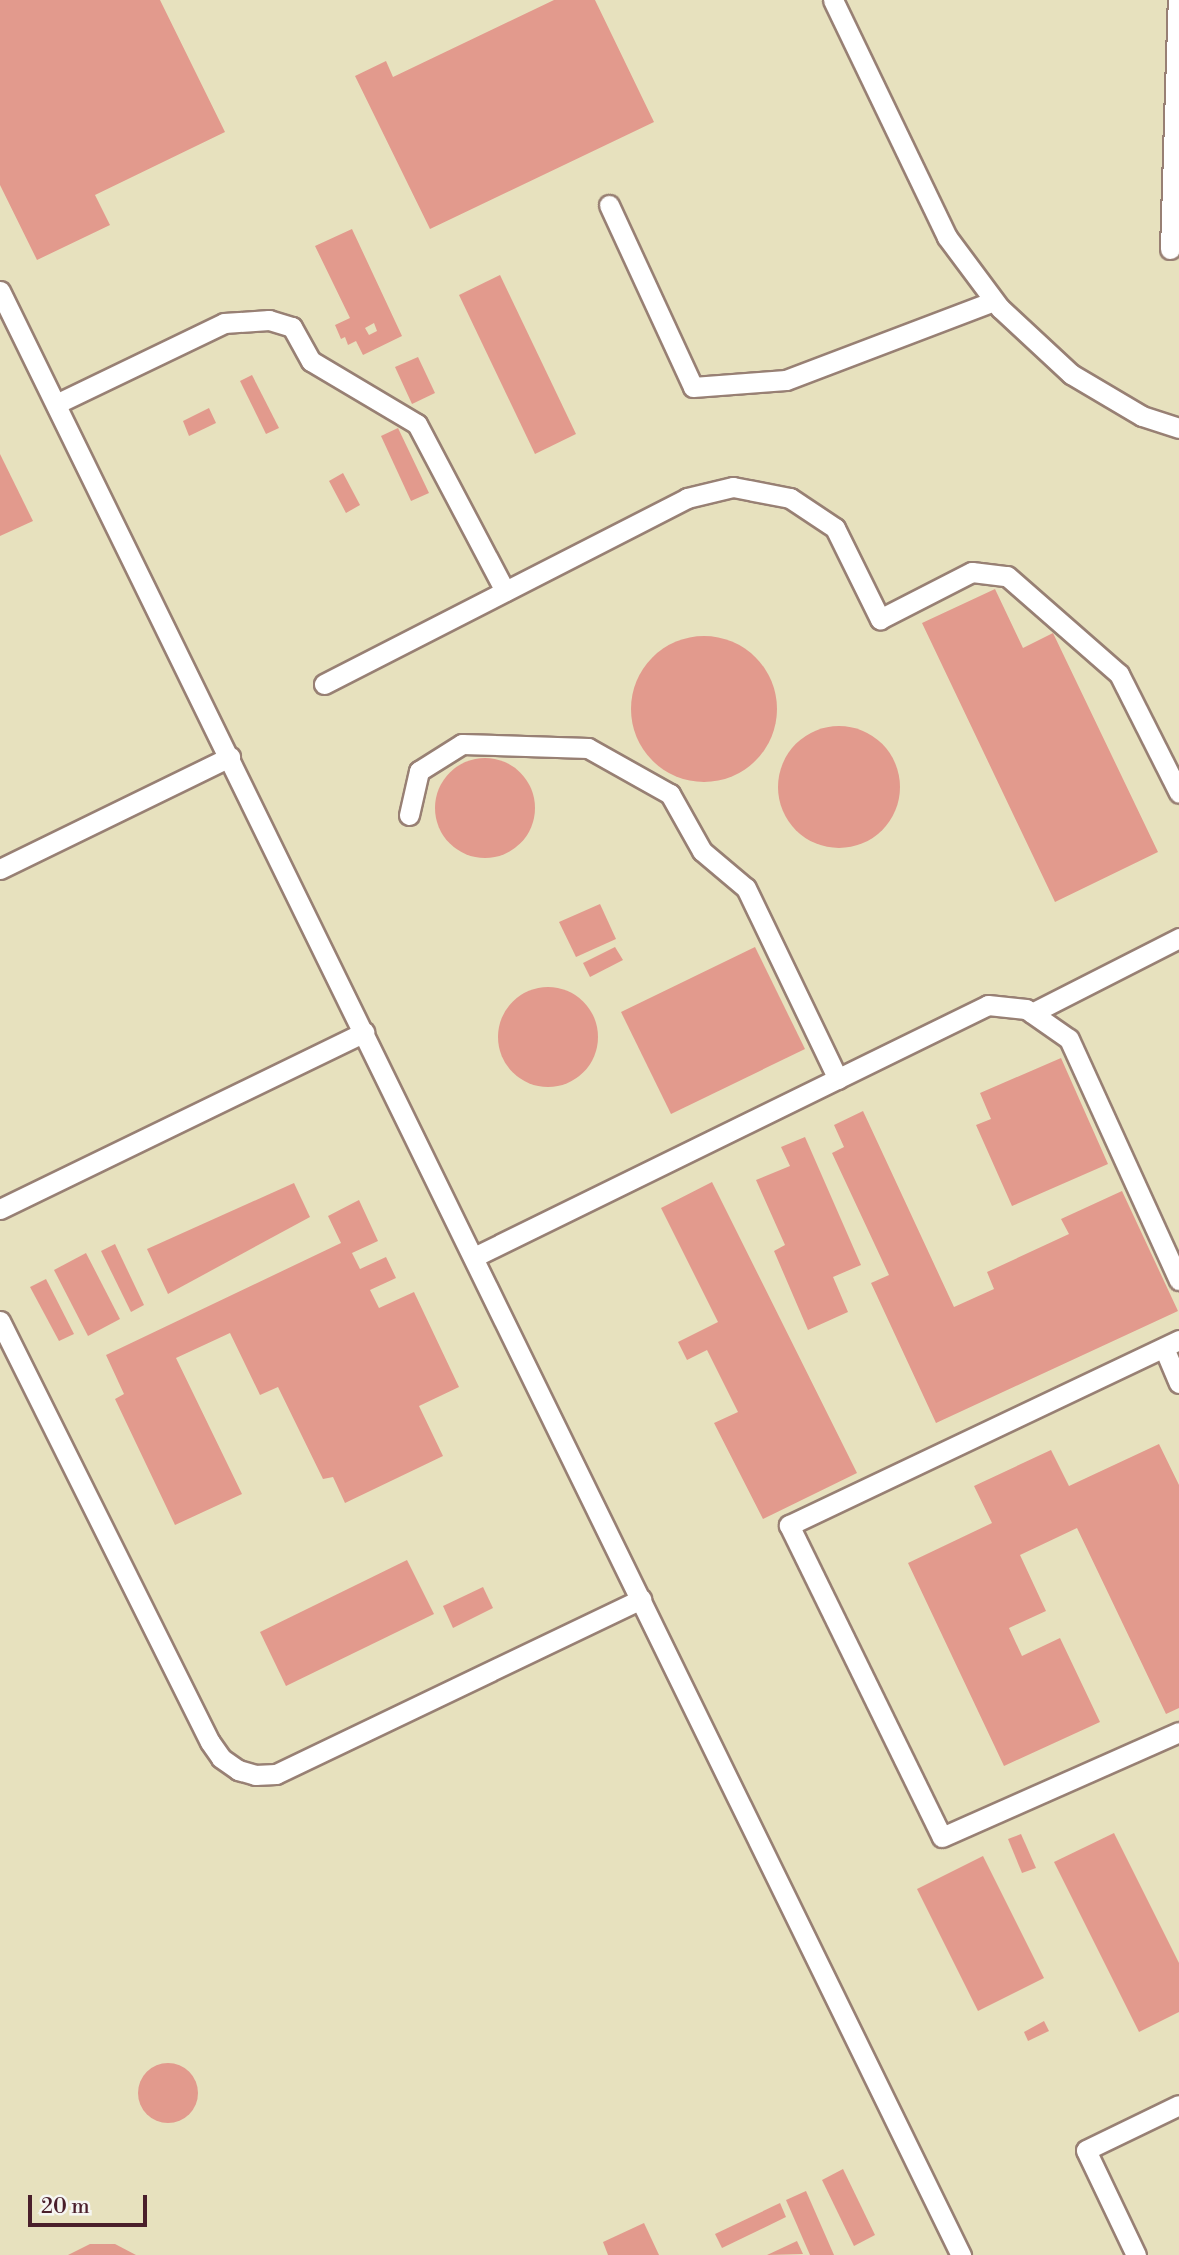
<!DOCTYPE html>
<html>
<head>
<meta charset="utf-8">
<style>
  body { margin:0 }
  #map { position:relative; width:1179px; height:2255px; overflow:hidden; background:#e7e1be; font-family:"Libre Bodoni",serif }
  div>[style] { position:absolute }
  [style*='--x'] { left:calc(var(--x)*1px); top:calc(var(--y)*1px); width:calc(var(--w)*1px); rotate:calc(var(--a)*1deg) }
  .building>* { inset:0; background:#e29a8d }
  .round { border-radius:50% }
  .roads { filter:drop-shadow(2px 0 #988074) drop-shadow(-2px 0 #988074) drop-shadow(0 2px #988074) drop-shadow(0 -2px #988074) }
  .lane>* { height:19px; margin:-9.5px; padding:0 9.5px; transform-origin:9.5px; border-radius:9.5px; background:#fff }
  span { translate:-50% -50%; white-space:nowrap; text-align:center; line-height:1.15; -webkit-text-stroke:5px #f6f6f2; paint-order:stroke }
  .scale { position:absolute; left:28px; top:2195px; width:119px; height:32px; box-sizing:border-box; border:4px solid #4a1f2b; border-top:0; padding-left:9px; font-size:21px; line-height:24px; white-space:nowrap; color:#4a1f2b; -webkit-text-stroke:5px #f6f6f2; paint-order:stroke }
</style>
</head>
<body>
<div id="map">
  <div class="building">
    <i style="clip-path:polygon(0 0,160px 0,225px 132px,95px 195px,110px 225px,37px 260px,0 185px)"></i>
    <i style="clip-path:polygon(554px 0,595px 0,654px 122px,430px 229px,355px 76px,386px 61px,393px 77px)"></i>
    <i style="clip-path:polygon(evenodd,352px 229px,402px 336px,363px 355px,356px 341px,348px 345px,345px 337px,341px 339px,335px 325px,350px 318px,315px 246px,352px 229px,374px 323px,377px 331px,369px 335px,365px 328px,374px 323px)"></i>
    <i style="clip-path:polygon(500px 275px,576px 434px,535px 454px,459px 295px)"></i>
    <i style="clip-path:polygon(418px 357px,435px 393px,412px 404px,395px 367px)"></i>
    <i style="clip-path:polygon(252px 375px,279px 428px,266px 434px,240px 381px)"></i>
    <i style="clip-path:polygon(209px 408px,216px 423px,189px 436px,183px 421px)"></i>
    <i style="clip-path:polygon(398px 428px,429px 493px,411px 501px,381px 436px)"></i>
    <i style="clip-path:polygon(0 454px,33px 521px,0 536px)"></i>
    <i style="clip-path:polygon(343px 473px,360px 505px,346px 513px,329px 481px)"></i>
    <i style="clip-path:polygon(995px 589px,1023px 648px,1053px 633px,1158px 852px,1055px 902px,922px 623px)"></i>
    <i class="round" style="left:631px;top:636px;width:146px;height:146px"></i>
    <i class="round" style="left:778px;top:726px;width:122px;height:122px"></i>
    <i class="round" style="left:435px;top:758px;width:100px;height:100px"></i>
    <i style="clip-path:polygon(600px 904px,616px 939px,576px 957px,559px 922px)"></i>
    <i style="clip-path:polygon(615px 947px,623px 960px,590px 977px,583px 963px)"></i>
    <i style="clip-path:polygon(755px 947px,805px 1049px,671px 1114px,621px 1012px)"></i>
    <i class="round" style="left:498px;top:987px;width:100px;height:100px"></i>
    <i style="clip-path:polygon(1061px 1058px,1108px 1164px,1012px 1206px,976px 1125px,991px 1119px,980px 1093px)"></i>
    <i style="clip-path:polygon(863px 1111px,954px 1307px,994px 1289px,987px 1272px,1069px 1234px,1061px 1219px,1122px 1191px,1178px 1311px,936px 1423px,871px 1283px,889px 1275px,832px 1153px,844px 1147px,834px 1125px)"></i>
    <i style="clip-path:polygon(805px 1137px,861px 1265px,833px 1277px,848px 1312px,808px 1330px,774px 1251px,785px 1245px,756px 1180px,790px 1166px,781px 1147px)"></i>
    <i style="clip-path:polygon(712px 1182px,857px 1473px,763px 1519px,714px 1423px,738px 1412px,707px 1350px,687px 1360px,678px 1342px,718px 1322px,661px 1208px)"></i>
    <i style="clip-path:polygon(294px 1183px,310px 1217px,168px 1294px,147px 1249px)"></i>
    <i style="clip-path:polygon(359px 1200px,378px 1241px,352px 1253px,360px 1269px,386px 1257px,396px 1278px,370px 1290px,379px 1308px,414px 1292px,459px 1387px,419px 1406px,443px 1456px,345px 1503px,333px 1477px,323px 1479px,278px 1387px,260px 1395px,230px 1333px,176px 1358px,242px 1494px,175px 1525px,115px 1399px,124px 1394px,106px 1355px,341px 1243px,328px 1216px)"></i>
    <i style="clip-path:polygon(115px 1244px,144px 1305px,131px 1312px,101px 1251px)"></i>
    <i style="clip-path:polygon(86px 1253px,120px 1319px,88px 1336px,54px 1270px)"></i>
    <i style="clip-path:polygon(46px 1279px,74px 1334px,59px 1341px,30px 1287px)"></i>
    <i style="clip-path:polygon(1159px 1444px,1179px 1485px,1179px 1708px,1166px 1714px,1077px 1528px,1020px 1555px,1046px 1611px,1009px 1628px,1022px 1656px,1060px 1638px,1100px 1722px,1004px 1766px,908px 1563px,992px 1523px,974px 1486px,1051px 1450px,1069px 1486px)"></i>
    <i style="clip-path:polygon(407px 1560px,434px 1614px,286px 1686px,260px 1632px)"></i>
    <i style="clip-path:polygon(483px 1587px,493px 1608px,453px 1628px,443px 1606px)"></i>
    <i style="clip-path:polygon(1114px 1833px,1179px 1963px,1179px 2012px,1139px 2032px,1054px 1862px)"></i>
    <i style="clip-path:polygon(1021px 1834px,1036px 1868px,1022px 1873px,1008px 1839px)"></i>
    <i style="clip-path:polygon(983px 1856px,1044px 1978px,978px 2011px,917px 1889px)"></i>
    <i style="clip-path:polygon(1044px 2021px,1049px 2031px,1028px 2041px,1024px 2032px)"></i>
    <i class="round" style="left:138px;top:2063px;width:60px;height:60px"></i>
    <i style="clip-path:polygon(843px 2169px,875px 2235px,854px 2246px,822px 2180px)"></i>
    <i style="clip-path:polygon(806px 2191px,834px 2255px,810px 2255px,786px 2200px)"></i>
    <i style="clip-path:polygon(780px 2203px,786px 2217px,722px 2248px,715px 2234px)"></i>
    <i style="clip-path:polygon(644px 2223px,659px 2255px,608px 2255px,603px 2242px)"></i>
    <i style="clip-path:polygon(797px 2241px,803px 2254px,767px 2255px)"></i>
    <i style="clip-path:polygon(90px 2244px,115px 2244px,136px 2255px,68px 2255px)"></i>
  </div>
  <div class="roads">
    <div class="lane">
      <i style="--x:833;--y:0;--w:263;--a:64.3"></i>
      <i style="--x:947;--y:237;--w:89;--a:53.3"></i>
      <i style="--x:1000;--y:308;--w:97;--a:42.9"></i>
      <i style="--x:1071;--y:374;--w:82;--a:30.6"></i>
      <i style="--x:1142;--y:416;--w:39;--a:18"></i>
      <i style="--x:609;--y:205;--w:200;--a:65.2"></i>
      <i style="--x:693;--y:387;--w:93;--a:-4.3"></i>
      <i style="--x:786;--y:380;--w:222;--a:-20.8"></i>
      <i style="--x:1170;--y:249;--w:249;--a:-88.2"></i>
      <i style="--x:0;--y:291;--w:2187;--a:63.93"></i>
      <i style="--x:56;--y:404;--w:187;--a:-25.7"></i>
      <i style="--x:224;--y:323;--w:45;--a:-3.8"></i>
      <i style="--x:269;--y:320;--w:24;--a:17"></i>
      <i style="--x:292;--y:327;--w:39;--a:61"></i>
      <i style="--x:311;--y:361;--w:123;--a:30.7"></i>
      <i style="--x:417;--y:424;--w:189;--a:62.2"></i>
      <i style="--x:324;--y:684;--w:408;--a:-27.1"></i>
      <i style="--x:687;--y:498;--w:47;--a:-13.4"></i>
      <i style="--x:733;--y:487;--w:58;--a:10.9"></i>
      <i style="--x:790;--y:498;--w:54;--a:33.7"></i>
      <i style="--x:835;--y:528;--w:102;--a:63.7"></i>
      <i style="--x:880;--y:619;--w:103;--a:-27.1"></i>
      <i style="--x:972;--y:572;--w:35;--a:7"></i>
      <i style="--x:1007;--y:576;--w:149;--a:41.2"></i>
      <i style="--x:1119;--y:674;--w:133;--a:63.2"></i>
      <i style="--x:409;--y:815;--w:45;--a:-77.2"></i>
      <i style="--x:419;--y:771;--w:51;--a:-32.1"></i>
      <i style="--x:462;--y:744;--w:126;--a:1.8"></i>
      <i style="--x:588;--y:748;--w:94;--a:29.3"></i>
      <i style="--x:670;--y:794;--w:65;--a:60.7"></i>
      <i style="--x:702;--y:851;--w:57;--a:40.1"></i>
      <i style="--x:746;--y:888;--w:212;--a:64.3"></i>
      <i style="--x:0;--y:869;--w:256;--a:-26"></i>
      <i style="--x:1032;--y:1013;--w:165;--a:-27"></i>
      <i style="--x:0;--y:1209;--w:405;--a:-25.9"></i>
      <i style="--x:474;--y:1257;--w:572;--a:-26.12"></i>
      <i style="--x:988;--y:1005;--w:38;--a:6"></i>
      <i style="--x:1026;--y:1009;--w:52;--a:34.9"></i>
      <i style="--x:1069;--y:1039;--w:265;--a:65.5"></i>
      <i style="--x:0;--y:1321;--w:470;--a:63.5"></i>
      <i style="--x:210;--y:1742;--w:19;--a:55"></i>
      <i style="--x:221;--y:1758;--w:21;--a:35"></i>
      <i style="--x:238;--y:1770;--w:18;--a:16"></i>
      <i style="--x:255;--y:1775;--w:21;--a:-3"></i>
      <i style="--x:276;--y:1774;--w:405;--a:-25.6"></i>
      <i style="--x:1179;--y:1340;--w:432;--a:154.6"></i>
      <i style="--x:789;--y:1525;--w:347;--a:63.9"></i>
      <i style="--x:942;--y:1837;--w:259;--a:-23.9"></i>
      <i style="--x:1164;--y:1348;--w:38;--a:67"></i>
      <i style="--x:1136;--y:2255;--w:116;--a:-115.5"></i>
      <i style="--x:1086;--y:2150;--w:103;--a:-25.8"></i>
    </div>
  </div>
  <div class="scale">20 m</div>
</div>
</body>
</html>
